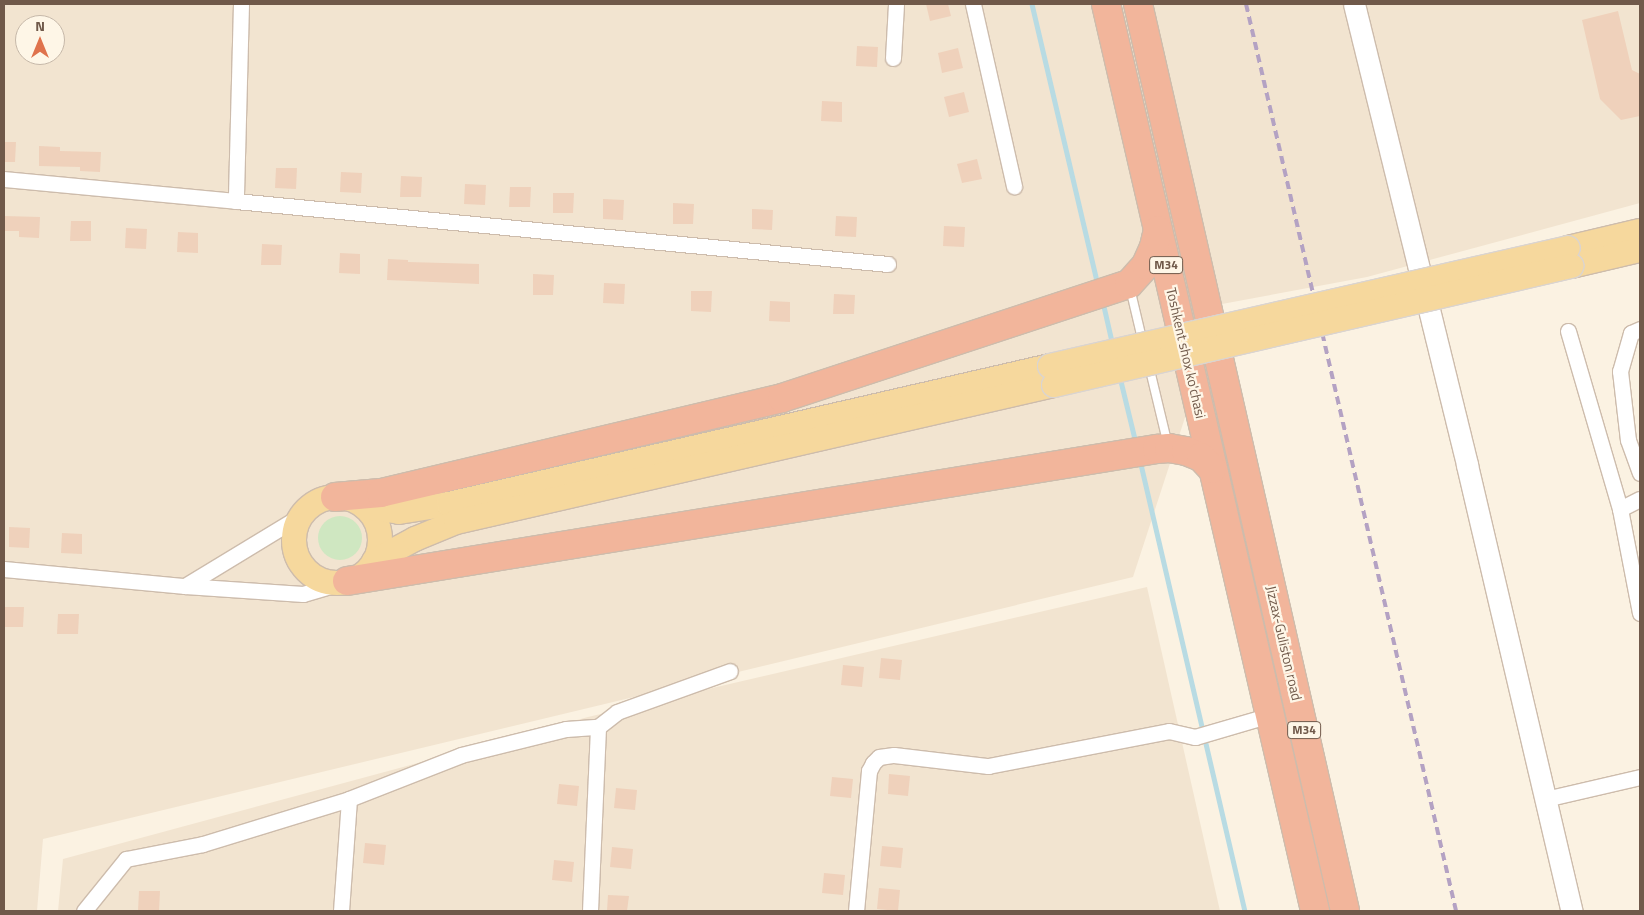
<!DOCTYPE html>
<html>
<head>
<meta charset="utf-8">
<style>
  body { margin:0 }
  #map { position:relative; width:1644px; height:915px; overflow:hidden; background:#fbf2e2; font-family:"Titillium Web",sans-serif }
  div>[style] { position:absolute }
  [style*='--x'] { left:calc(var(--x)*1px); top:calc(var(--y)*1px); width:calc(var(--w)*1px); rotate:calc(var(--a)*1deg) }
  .residential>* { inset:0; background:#f2e4d0 }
  .green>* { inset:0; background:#cfe7c1 }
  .round { border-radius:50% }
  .stream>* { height:4.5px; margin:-2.25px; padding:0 2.25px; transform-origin:2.25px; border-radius:2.25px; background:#b8dbe3 }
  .building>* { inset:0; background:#efd1bb }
  .roads { filter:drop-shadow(1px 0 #cdbcac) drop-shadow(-1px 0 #cdbcac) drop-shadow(0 1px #cdbcac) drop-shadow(0 -1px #cdbcac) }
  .lane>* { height:8px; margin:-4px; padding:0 4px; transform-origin:4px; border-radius:4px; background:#fff }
  .street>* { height:15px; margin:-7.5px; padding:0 7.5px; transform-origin:7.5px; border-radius:7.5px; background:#fff }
  .secondary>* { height:21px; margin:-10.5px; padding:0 10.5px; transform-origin:10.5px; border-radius:10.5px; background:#fff }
  .primary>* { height:24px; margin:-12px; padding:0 12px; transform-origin:12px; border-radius:12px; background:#f6d89d }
  .primary>.ring { margin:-12px; padding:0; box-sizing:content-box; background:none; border:24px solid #f6d89d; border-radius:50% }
  .highway>* { height:28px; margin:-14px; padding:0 14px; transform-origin:14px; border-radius:14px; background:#f2b59b }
  .rail>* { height:4px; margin-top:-2px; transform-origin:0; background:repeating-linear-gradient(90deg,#b4a2c3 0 8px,transparent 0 13px) }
  .bridges { filter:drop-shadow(1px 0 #dad4d0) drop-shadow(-1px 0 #dad4d0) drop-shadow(0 1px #dad4d0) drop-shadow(0 -1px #dad4d0) }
  .primary-bridge>* { height:24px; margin:-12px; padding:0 12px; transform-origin:12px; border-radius:12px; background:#f6d89d }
  span { translate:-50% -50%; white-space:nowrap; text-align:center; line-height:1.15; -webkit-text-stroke:4.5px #fef6e7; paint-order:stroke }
  .shield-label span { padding:1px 4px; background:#fef6e7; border:1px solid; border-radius:4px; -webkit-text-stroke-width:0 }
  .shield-label { font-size:12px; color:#70594a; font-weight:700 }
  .street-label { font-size:14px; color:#70594a }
  .frame { position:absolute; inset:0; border:5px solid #70594a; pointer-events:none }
  .north { position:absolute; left:15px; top:15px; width:50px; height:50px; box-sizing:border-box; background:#fef6e7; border:1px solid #c5b7a8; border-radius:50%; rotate:0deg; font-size:14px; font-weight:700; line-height:20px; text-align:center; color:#70594a }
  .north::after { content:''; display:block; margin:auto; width:18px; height:22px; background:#df724c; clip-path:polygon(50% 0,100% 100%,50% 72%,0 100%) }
</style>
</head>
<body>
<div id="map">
  <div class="residential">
    <i style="clip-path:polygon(evenodd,4px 4px,1640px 4px,1640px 203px,1367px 277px,1222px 304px,1133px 577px,43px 839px,37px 911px,4px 911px,4px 4px,25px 25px,55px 25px,55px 55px,25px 55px,25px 25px)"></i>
    <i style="clip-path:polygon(1147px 587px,1220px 911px,58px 911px,63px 859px,588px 717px)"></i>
  </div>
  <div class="green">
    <i class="round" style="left:318px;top:516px;width:44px;height:44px"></i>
  </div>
  <div class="stream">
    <i style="--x:1032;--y:4;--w:289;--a:76.8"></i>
    <i style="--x:1103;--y:302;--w:45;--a:77.2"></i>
    <i style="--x:1120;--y:377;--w:68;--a:76.4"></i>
    <i style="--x:1140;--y:460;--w:463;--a:76.9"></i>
  </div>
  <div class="building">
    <i style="clip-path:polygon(926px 4px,948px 4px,951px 16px,930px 21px)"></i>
    <i style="clip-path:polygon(1618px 11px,1632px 70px,1640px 74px,1640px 116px,1621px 120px,1600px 99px,1582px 20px)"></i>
    <i style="clip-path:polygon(857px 46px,878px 47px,877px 67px,856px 66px)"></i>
    <i style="clip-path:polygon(958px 48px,963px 68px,942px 73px,938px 53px)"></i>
    <i style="clip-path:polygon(964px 92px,969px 112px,949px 117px,944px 97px)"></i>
    <i style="clip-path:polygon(822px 101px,842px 102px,842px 122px,821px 121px)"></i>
    <i style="clip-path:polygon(4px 142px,16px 142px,15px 162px,4px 162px)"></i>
    <i style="clip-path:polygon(39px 146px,60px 147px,60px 151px,101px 152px,100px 172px,80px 171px,80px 167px,39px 166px)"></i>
    <i style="clip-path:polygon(977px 159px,982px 179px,962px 183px,957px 164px)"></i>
    <i style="clip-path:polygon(276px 168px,297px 168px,296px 189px,275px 188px)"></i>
    <i style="clip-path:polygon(341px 172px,362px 173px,361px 193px,340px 192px)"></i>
    <i style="clip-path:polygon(401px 176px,422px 177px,421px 197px,400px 197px)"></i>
    <i style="clip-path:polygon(465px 184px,486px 185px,485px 205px,464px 204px)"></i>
    <i style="clip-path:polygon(510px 187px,531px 187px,530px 207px,509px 207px)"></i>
    <i style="clip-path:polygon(553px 193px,574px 193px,573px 213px,553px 213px)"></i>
    <i style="clip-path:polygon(603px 199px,624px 200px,623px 220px,603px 219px)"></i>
    <i style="clip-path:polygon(673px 203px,694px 204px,693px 224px,673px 224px)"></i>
    <i style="clip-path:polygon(752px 209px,773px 210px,772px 230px,752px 229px)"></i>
    <i style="clip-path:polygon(4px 216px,40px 217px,39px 238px,19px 237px,19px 231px,4px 231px)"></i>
    <i style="clip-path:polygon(836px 216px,857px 217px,856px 237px,835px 236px)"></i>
    <i style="clip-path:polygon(71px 221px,91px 221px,91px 241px,70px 241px)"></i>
    <i style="clip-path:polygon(944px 226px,965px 227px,964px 247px,943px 246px)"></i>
    <i style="clip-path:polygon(126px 228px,147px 229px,146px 249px,125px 248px)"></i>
    <i style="clip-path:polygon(178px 232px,198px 233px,198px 253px,177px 252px)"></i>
    <i style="clip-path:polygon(262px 244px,282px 245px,281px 265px,261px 265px)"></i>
    <i style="clip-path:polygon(340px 253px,360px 254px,360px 274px,339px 273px)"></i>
    <i style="clip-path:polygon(388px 259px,408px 260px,408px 262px,479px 264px,479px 284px,387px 280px)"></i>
    <i style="clip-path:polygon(533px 274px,554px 275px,553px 295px,533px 295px)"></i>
    <i style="clip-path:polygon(604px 283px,625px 284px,624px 304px,603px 303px)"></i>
    <i style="clip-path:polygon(691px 291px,712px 291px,711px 312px,691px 311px)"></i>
    <i style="clip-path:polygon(834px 294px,855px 295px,854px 314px,833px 314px)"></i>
    <i style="clip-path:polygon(770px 301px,790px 302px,790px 322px,769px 321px)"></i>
    <i style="clip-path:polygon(9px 527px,30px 528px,29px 548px,9px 547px)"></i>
    <i style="clip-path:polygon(62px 533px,82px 534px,82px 554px,61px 553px)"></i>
    <i style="clip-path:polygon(4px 607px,24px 607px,23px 627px,4px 627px)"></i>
    <i style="clip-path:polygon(58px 614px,79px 614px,78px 634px,57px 634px)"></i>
    <i style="clip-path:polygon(881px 658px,902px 660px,900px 680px,879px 678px)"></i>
    <i style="clip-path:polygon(843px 665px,864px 667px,862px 687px,841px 685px)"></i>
    <i style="clip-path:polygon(889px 774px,910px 776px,908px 796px,888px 794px)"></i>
    <i style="clip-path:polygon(832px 777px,853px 779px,851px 798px,830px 796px)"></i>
    <i style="clip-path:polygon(559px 784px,579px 786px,577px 806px,557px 804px)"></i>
    <i style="clip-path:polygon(616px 788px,637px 790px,635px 810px,614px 808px)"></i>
    <i style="clip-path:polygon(365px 843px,386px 845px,384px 865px,363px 863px)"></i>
    <i style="clip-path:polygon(882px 846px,903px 848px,901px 868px,880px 866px)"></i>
    <i style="clip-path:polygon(612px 847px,633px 849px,631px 869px,610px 867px)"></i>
    <i style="clip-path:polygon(554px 860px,574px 862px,572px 882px,552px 880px)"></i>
    <i style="clip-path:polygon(824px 873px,845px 875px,843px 895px,822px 893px)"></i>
    <i style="clip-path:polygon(879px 888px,900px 890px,898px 911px,877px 909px)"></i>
    <i style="clip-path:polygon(139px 891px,160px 891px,159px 911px,138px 911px)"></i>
    <i style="clip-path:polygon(608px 895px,629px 896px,627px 911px,607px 911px)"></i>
  </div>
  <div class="roads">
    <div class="lane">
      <i style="--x:1130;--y:288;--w:57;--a:76.7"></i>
      <i style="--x:1149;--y:366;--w:81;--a:76.5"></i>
    </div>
    <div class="street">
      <i style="--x:241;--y:4;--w:197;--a:91.5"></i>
      <i style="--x:236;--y:201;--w:655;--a:5.52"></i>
      <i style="--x:973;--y:4;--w:187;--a:77.3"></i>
      <i style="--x:893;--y:58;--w:54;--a:-86.8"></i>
      <i style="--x:4;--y:179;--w:233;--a:5.4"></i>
      <i style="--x:1640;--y:329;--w:10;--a:156"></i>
      <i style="--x:1631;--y:333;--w:40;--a:106"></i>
      <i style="--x:1620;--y:371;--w:69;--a:83.4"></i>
      <i style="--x:1628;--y:440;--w:35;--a:70"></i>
      <i style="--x:1568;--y:331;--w:185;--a:73.7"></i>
      <i style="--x:1620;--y:509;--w:106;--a:79.1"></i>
      <i style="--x:1620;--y:509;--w:22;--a:-27"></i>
      <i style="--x:4;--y:569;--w:182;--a:5.4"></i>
      <i style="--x:185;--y:586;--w:118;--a:3.9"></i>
      <i style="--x:303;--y:594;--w:46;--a:-16.5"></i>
      <i style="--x:185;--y:586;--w:135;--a:-31.3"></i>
      <i style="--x:1545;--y:799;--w:98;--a:-13"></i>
      <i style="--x:84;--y:911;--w:67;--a:-51.1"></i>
      <i style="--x:126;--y:859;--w:78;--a:-11"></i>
      <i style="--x:203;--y:844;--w:153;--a:-17.1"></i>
      <i style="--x:349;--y:799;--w:120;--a:-21.4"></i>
      <i style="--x:461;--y:755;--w:108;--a:-13.9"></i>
      <i style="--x:566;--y:729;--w:32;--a:-4"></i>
      <i style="--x:598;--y:727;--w:24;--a:-38"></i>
      <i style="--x:617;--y:712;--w:120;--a:-19.9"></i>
      <i style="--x:341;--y:911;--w:112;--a:-85.9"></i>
      <i style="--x:590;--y:911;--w:184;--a:-87.5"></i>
      <i style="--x:856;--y:911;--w:141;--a:-84.7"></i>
      <i style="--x:869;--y:771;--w:9;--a:-63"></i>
      <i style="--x:873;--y:763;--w:8;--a:-45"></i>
      <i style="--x:879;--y:757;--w:15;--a:-8"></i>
      <i style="--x:894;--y:755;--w:95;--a:6.7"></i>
      <i style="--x:988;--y:766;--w:184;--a:-10.9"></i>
      <i style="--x:1169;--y:731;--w:27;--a:13"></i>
      <i style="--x:1195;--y:737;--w:78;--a:-16.3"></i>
    </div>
    <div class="secondary">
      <i style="--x:1354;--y:4;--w:475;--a:76.2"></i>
      <i style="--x:1467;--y:465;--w:458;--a:76.8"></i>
    </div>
    <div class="primary">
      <i style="--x:1568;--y:248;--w:74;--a:-13.3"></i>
      <i style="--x:1571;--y:266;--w:71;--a:-13.1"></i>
      <i class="ring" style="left:294px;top:497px;width:62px;height:62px"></i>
      <i style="--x:365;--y:507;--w:34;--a:8"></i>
      <i style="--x:399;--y:512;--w:51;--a:-9.1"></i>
      <i style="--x:449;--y:504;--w:617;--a:-12.93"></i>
      <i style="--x:374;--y:561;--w:47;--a:-28.2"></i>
      <i style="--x:415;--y:539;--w:44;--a:-22.5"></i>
      <i style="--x:456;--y:522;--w:613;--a:-12.9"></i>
    </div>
    <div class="highway">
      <i style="--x:1106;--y:4;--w:931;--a:77.02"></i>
      <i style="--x:1138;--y:4;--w:930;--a:77.14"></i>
      <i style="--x:335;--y:497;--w:46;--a:-5"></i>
      <i style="--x:381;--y:493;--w:412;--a:-13.3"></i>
      <i style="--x:782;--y:398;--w:365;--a:-18.2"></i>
      <i style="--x:1129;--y:284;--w:25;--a:-48"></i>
      <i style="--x:1146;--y:265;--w:20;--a:-66"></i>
      <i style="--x:1154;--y:247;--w:17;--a:-77"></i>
      <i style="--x:347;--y:581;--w:821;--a:-9.26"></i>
      <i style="--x:1157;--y:449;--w:12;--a:-5"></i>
      <i style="--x:1169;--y:448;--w:17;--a:10"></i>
      <i style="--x:1186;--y:451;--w:16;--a:22"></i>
      <i style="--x:1201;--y:457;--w:16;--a:47"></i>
    </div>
  </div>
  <div class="rail">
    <i style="--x:1246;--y:4;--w:931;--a:76.96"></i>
  </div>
  <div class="bridges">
    <div class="primary-bridge">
      <i style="--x:1050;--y:366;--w:531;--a:-12.83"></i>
      <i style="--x:1054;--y:385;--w:531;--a:-12.96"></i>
    </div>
  </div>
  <div class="shield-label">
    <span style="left:1166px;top:265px">M34</span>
    <span style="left:1304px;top:730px">M34</span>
  </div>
  <div class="street-label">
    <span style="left:1186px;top:353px;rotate:77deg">Toshkent shox ko'chasi</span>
    <span style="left:1284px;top:643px;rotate:77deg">Jizzax-Guliston road</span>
  </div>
  <div class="frame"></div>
  <div class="north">N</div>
</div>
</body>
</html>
